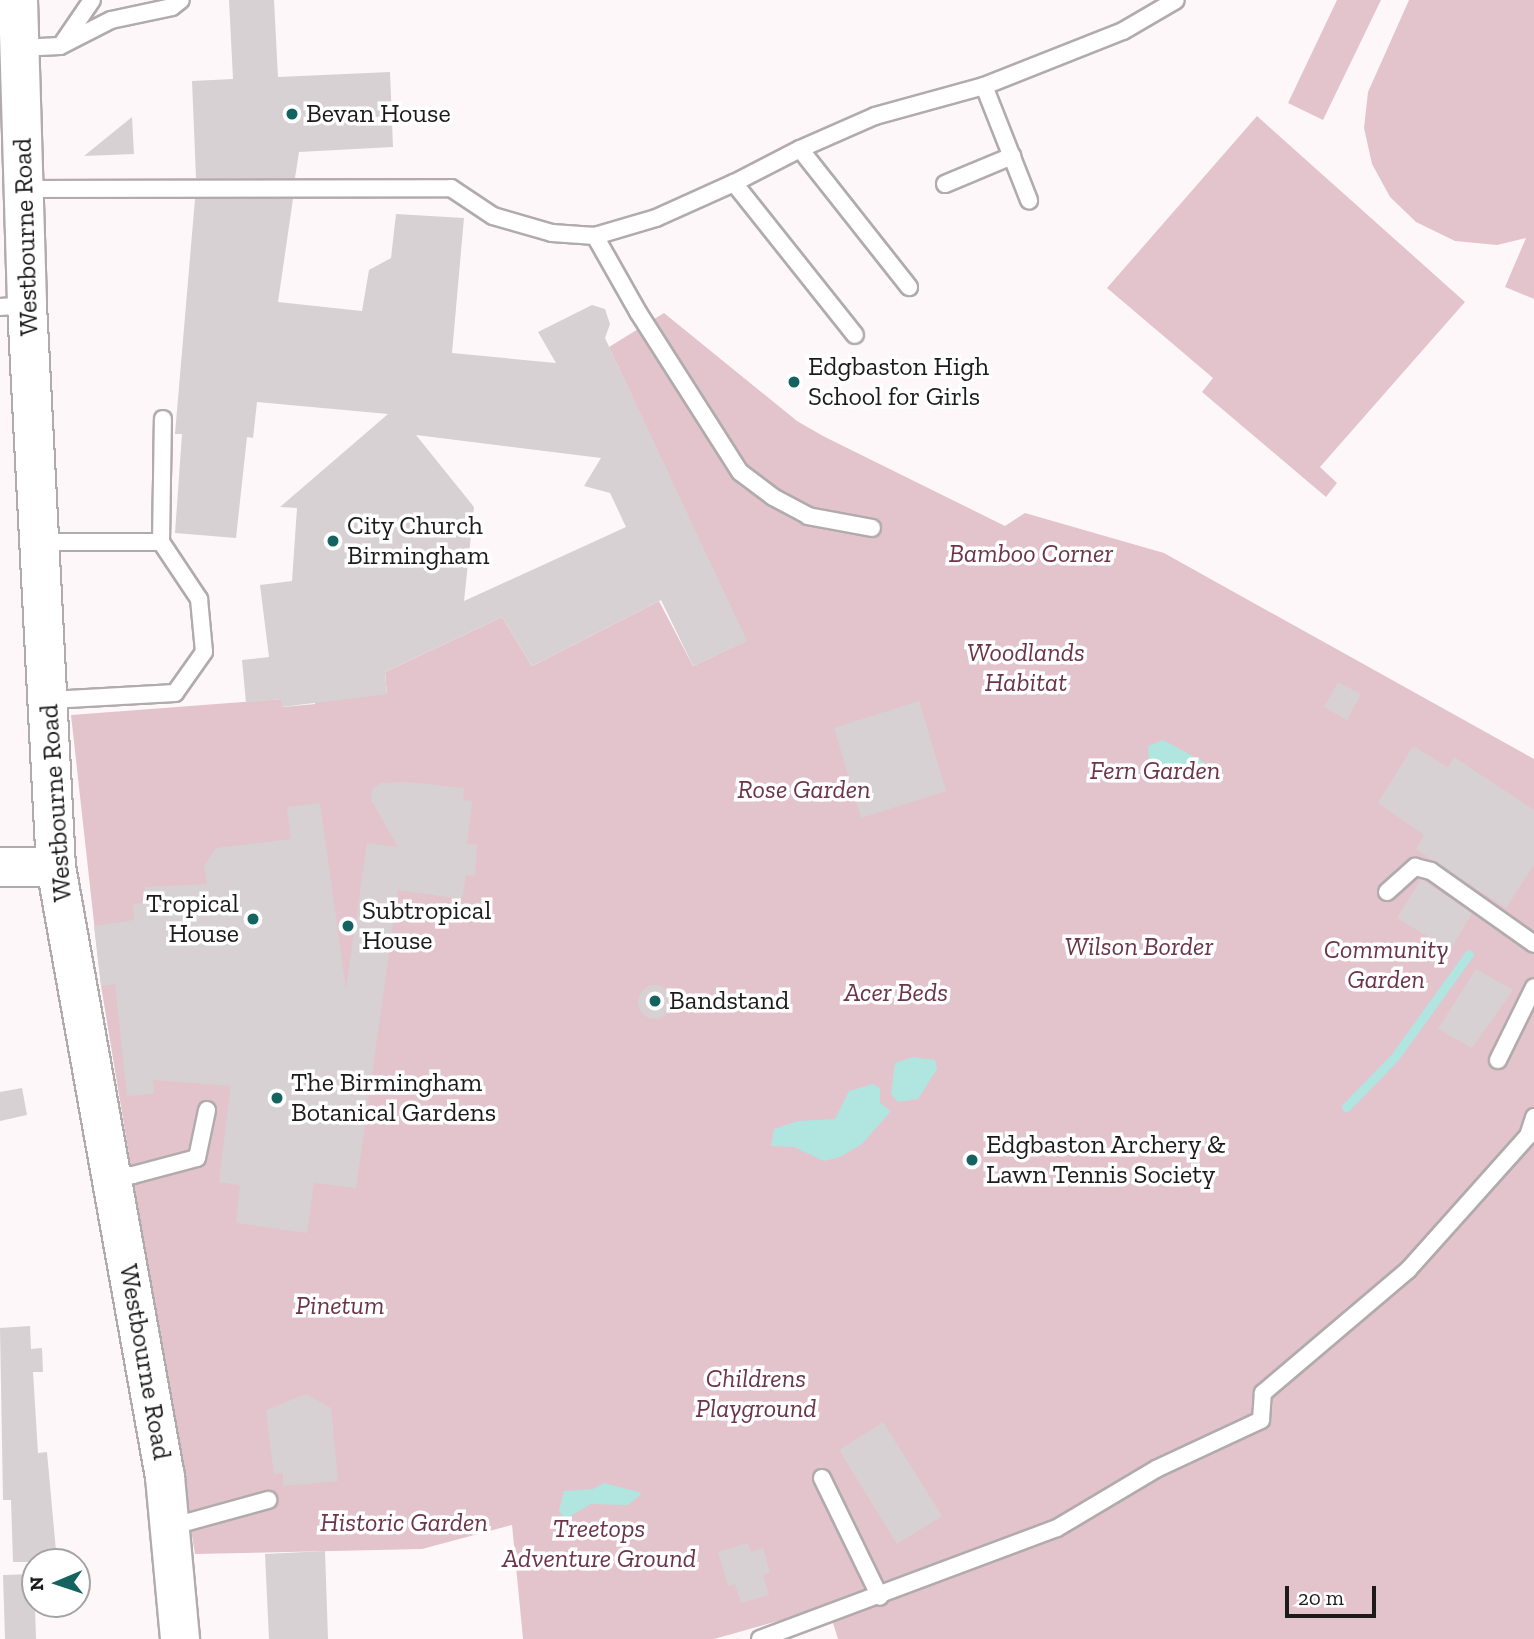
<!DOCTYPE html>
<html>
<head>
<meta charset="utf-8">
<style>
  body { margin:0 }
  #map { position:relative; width:1534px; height:1639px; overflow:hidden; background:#fef7f9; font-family:"Zilla Slab",serif }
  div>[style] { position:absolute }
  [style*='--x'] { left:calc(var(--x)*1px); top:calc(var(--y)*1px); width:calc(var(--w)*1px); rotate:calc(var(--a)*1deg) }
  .green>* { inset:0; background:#e3c4cd }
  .water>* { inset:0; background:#b0e5e0 }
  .stream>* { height:9px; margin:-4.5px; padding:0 4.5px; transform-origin:4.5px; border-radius:4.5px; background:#b0e5e0 }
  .building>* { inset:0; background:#d7d1d3 }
  .round { border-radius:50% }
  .roads { filter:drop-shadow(2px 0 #b2abad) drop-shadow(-2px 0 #b2abad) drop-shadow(0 2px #b2abad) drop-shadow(0 -2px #b2abad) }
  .service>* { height:16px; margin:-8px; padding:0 8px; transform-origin:8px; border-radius:8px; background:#fff }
  .tertiary>* { height:38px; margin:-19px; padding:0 19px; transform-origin:19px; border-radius:19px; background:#fff }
  .secondary>* { height:38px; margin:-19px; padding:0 19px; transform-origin:19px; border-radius:19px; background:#fff }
  .dots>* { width:19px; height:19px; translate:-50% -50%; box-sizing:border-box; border:4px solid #fff; border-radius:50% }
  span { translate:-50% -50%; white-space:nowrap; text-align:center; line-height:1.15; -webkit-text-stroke:7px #fff; paint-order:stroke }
  .poi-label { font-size:26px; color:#1c1a1a }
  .left { translate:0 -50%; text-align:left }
  .right { translate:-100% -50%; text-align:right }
  .street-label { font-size:26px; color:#1c1a1a }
  .park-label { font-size:26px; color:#6c3449; font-style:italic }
  .north { position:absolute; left:21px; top:1548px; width:70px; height:70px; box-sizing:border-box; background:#fff; border:2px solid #a4a3a3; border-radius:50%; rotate:268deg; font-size:19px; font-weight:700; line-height:28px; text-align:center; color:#1c1a1a }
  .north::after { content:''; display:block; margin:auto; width:24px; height:32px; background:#156360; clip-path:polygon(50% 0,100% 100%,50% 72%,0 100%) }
  .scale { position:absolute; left:1285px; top:1586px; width:91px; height:32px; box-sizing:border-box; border:4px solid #1c1a1a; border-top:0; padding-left:9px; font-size:21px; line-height:24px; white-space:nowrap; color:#1c1a1a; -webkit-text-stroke:5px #fff; paint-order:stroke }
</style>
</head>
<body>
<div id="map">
  <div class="green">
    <i style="clip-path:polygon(1337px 0,1381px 0,1323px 120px,1288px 103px)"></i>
    <i style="clip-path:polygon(1409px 0,1534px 0,1534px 299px,1505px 287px,1526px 238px,1497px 245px,1455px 241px,1416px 222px,1390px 197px,1372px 164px,1364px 128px,1368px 92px)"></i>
    <i style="clip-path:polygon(1257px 116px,1465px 302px,1320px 467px,1337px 483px,1326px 497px,1202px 392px,1213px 378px,1107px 288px)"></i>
    <i style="clip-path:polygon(664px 313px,797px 421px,823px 436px,1005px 526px,1025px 513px,1164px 553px,1534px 759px,1534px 1639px,838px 1639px,828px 1607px,714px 1639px,523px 1639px,512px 1525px,422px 1549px,195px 1554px,101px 986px,71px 715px,281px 699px,283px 707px,315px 704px,314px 692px,387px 694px,385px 672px,502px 617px,532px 666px,659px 601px,693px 666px,746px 641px,609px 347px)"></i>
  </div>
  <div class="water">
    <i style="clip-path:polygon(1163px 740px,1204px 762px,1194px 780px,1156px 774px,1149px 761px,1148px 746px)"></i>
    <i style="clip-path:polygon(913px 1057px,935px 1060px,937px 1069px,918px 1099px,898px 1102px,891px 1094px,895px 1063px)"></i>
    <i style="clip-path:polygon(873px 1084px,880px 1088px,880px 1103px,891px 1111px,862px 1144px,840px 1157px,824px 1161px,794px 1147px,771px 1146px,774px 1129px,798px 1121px,835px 1119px,849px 1091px)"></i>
    <i style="clip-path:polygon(604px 1483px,642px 1493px,628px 1505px,591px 1504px,565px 1519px,559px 1511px,564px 1491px,593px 1489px)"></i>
  </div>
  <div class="stream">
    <i style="--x:1346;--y:1107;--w:69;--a:-45.6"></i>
    <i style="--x:1394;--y:1058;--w:128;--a:-54.2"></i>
  </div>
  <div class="building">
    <i style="clip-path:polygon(229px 0,274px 0,278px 77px,390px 72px,393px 147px,299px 152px,295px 178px,196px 178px,192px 81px,233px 79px)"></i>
    <i style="clip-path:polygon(132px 117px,134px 154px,84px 156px)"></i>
    <i style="clip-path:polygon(evenodd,195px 199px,293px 199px,278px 302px,362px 311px,369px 270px,391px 258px,396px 214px,464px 218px,452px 353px,556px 363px,538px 332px,592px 305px,605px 309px,610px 324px,605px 338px,747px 641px,693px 666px,661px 600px,532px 666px,502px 617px,385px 672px,387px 694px,282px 707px,281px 699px,246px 703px,242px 660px,269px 657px,260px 585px,292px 581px,297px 508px,280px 507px,388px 414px,257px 402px,253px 438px,247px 437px,236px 538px,175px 533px,182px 434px,175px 434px,195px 199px,416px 435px,601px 458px,584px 486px,610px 493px,626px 527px,464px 601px,474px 507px,416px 435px)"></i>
    <i style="clip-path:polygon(1338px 682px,1361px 694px,1347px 720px,1324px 707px)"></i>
    <i style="clip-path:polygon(919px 701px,946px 791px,861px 818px,834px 728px)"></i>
    <i style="clip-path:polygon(1413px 746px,1448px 767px,1454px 757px,1534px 810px,1534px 865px,1506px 908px,1416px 849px,1424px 835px,1378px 803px)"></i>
    <i style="clip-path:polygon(406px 782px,464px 788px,463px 800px,472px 801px,467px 844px,477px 844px,475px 876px,466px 875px,462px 899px,398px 890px,356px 1188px,314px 1183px,307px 1233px,236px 1223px,240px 1185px,219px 1182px,231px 1086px,153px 1080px,154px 1094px,127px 1096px,115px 984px,101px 986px,94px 926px,134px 920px,133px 904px,145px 903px,145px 887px,207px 884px,204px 866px,216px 848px,291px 839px,287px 807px,320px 803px,346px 989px,367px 843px,398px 847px,371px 800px,372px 789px,381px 783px)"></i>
    <i style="clip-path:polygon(1421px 879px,1472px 913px,1450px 950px,1397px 918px)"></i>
    <i style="clip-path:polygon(1476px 969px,1513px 990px,1472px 1048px,1438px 1029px)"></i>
    <i class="round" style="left:638px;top:985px;width:34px;height:34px"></i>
    <i style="clip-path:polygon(22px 1088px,27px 1115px,0 1121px,0 1092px)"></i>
    <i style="clip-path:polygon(30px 1326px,31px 1349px,42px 1348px,43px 1372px,33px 1372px,38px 1453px,47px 1452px,57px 1562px,13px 1562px,11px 1500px,3px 1500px,0 1328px)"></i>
    <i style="clip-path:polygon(306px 1394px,331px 1408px,338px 1481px,283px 1486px,283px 1473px,274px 1474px,266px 1410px)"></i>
    <i style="clip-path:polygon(883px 1422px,942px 1516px,897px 1544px,839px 1450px)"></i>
    <i style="clip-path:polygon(748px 1543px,751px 1552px,763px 1548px,770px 1572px,763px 1575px,769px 1595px,741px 1603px,735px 1584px,728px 1586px,718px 1552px)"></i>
    <i style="clip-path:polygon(325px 1551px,328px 1639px,269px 1639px,265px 1554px)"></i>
    <i style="clip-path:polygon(34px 1574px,36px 1639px,5px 1639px,3px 1575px)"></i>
  </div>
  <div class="roads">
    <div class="service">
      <i style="--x:62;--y:44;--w:53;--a:-55.7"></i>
      <i style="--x:19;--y:48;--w:41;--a:-2.8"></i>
      <i style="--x:60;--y:46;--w:57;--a:-27"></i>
      <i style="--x:111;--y:20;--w:62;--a:-12"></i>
      <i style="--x:172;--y:7;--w:11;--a:-38"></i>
      <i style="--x:984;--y:86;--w:149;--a:-21.6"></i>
      <i style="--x:1123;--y:31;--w:61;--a:-30.3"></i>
      <i style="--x:800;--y:149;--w:82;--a:-23.7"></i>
      <i style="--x:875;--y:116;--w:113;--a:-15.4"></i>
      <i style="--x:984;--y:86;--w:123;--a:68.5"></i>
      <i style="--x:734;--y:183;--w:74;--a:-27.3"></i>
      <i style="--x:800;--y:149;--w:176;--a:51.7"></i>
      <i style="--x:945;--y:184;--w:73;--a:-22.7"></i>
      <i style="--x:25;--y:189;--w:426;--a:-0.1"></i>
      <i style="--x:451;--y:188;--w:50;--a:33.7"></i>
      <i style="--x:493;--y:216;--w:61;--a:16.1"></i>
      <i style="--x:552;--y:233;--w:43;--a:4"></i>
      <i style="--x:595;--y:236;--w:64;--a:-16.4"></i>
      <i style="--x:656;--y:218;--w:85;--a:-24.2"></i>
      <i style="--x:734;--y:183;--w:194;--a:51.5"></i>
      <i style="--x:595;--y:236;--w:87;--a:60.5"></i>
      <i style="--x:638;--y:312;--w:190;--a:57.5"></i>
      <i style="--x:740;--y:472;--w:41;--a:37.1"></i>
      <i style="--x:773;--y:497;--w:40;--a:28"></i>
      <i style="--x:808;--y:516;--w:65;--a:10.6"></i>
      <i style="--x:0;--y:307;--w:27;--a:-4"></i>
      <i style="--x:43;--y:542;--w:118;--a:0"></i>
      <i style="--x:161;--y:542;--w:69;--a:56.3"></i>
      <i style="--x:199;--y:599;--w:53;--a:84.6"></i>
      <i style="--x:204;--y:652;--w:50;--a:125.3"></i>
      <i style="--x:175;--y:693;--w:125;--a:176.8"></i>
      <i style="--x:161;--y:542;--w:123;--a:-89.1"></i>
      <i style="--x:1387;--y:892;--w:38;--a:-42"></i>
      <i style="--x:1415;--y:867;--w:16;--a:14"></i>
      <i style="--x:1431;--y:871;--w:126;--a:35.3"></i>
      <i style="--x:1498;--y:1060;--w:81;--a:-63.7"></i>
      <i style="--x:111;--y:1174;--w:22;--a:3"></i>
      <i style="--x:133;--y:1175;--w:66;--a:-14.9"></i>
      <i style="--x:197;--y:1158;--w:49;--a:-78.2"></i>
      <i style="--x:822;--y:1478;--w:132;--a:64"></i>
      <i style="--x:170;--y:1527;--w:102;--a:-15.4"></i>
      <i style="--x:760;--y:1639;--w:317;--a:-20.5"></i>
      <i style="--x:1057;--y:1528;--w:115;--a:-30.8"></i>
      <i style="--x:1156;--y:1469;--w:116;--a:-25"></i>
      <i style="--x:1261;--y:1420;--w:27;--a:-86"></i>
      <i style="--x:1263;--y:1393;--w:190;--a:-40.3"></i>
      <i style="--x:1408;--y:1270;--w:180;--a:-48.2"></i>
      <i style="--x:1528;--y:1136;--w:20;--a:-72"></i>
    </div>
    <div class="tertiary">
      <i style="--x:0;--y:867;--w:56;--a:0"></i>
    </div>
    <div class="secondary">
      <i style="--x:18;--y:0;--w:305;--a:88.3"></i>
      <i style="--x:27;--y:305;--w:563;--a:87.05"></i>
      <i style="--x:56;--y:867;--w:620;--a:79.87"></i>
      <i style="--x:165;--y:1477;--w:163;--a:84.7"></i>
    </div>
  </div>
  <div class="dots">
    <i style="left:292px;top:114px;background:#156360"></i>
    <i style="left:794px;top:382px;background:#156360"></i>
    <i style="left:333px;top:541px;background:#156360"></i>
    <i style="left:253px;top:919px;background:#156360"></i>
    <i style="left:348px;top:926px;background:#156360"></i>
    <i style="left:655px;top:1001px;background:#156360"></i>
    <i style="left:277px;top:1098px;background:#156360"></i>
    <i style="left:972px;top:1160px;background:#156360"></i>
  </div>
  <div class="poi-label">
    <span class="left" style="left:306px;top:114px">Bevan House</span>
    <span class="left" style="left:808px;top:382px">Edgbaston High<br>School for Girls</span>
    <span class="left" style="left:347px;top:541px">City Church<br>Birmingham</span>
    <span class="right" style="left:239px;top:919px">Tropical<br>House</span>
    <span class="left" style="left:362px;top:926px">Subtropical<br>House</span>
    <span class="left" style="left:669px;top:1001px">Bandstand</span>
    <span class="left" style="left:291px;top:1098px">The Birmingham<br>Botanical Gardens</span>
    <span class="left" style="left:986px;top:1160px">Edgbaston Archery &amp;<br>Lawn Tennis Society</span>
  </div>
  <div class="street-label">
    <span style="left:26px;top:237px;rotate:-92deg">Westbourne Road</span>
    <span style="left:56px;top:803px;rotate:-94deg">Westbourne Road</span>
    <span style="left:145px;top:1362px;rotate:80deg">Westbourne Road</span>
  </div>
  <div class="park-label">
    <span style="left:1031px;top:554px">Bamboo Corner</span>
    <span style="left:1026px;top:668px">Woodlands<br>Habitat</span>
    <span style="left:1155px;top:771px">Fern Garden</span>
    <span style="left:804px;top:790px">Rose Garden</span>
    <span style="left:1139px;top:947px">Wilson Border</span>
    <span style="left:1386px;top:965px">Community<br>Garden</span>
    <span style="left:896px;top:993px">Acer Beds</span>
    <span style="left:340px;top:1306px">Pinetum</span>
    <span style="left:756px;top:1394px">Childrens<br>Playground</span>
    <span style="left:404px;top:1523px">Historic Garden</span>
    <span style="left:599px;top:1544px">Treetops<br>Adventure Ground</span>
  </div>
  <div class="north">N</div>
  <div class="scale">20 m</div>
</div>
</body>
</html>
